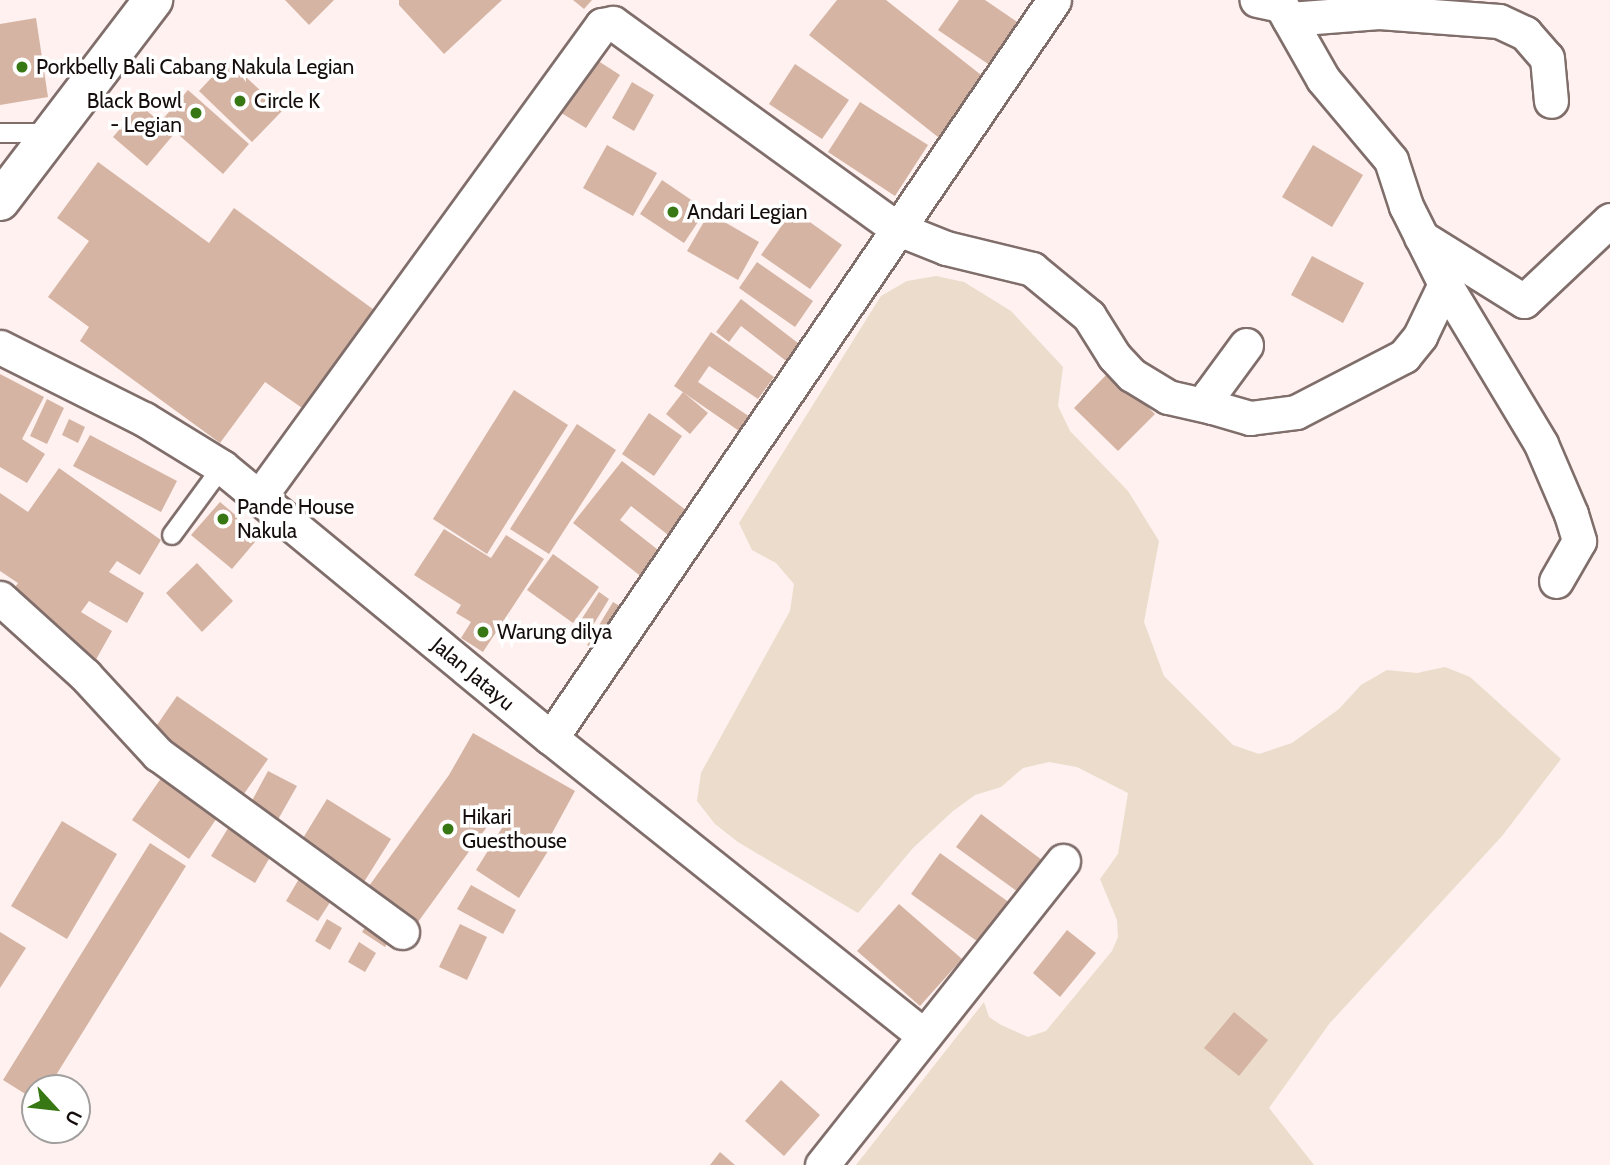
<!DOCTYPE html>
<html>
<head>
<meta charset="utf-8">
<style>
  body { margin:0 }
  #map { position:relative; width:1610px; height:1165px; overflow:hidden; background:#fef1ef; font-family:Cabin,sans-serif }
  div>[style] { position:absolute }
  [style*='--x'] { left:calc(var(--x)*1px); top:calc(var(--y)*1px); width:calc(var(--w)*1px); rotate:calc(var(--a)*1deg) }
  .green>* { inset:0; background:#ebdccb }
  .building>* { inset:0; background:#d5b4a4 }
  .roads { filter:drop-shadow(2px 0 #806e6b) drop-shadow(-2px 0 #806e6b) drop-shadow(0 2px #806e6b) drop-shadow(0 -2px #806e6b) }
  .service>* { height:18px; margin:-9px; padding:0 9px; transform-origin:9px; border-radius:9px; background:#fff }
  .minor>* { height:33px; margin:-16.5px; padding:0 16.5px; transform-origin:16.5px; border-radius:16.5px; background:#fff }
  .secondary>* { height:38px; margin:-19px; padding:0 19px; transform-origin:19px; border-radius:19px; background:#fff }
  .dots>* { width:19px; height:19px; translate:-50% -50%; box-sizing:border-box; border:4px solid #fff; border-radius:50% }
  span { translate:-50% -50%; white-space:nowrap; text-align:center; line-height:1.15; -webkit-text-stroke:7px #fff; paint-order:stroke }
  .poi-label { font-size:21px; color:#150e0d }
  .left { translate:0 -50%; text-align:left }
  .right { translate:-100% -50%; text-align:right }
  .street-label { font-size:21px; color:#150e0d }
  .north { position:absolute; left:21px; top:1074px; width:70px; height:70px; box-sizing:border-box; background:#fff; border:2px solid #a19f9e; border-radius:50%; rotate:117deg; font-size:19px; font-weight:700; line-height:28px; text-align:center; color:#150e0d }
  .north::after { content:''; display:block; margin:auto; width:24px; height:32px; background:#377714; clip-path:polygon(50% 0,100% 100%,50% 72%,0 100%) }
</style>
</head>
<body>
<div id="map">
  <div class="green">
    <i style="clip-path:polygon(936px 276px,964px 282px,1011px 311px,1063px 367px,1058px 406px,1070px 431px,1128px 491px,1159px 541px,1144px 622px,1164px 676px,1233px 745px,1259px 754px,1292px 743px,1339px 709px,1361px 685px,1387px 670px,1417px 673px,1445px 667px,1470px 677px,1561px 759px,1502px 836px,1329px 1024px,1269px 1108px,1314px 1165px,856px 1165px,984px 1002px,989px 1017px,1001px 1025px,1028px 1037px,1046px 1031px,1112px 951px,1118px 937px,1117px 920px,1100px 879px,1118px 854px,1128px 793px,1077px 767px,1049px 762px,1023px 768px,1001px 787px,975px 795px,953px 811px,913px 848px,858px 913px,738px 842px,715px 824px,697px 801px,701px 773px,790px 611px,794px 584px,776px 563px,752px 550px,739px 523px,881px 296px,907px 281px)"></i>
  </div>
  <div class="building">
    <i style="clip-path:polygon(285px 0,334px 0,309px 25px)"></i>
    <i style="clip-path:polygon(399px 0,502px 0,444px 54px,399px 5px)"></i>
    <i style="clip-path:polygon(573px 0,592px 0,584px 9px)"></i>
    <i style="clip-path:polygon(837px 0,886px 0,990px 82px,943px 141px,809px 35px)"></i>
    <i style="clip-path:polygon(959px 0,985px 0,1023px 26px,994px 68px,938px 30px)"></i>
    <i style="clip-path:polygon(36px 18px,48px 97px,0 105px,0 24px)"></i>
    <i style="clip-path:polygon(592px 57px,620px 75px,586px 128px,558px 111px)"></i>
    <i style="clip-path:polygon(228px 60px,282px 111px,252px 142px,199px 91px)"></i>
    <i style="clip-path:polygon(795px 64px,849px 100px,822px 139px,769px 104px)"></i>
    <i style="clip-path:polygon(632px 82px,654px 95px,634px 131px,612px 118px)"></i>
    <i style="clip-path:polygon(188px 90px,249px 144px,223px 174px,162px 120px)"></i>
    <i style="clip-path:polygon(860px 102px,928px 145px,895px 196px,828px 152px)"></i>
    <i style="clip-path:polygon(140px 105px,174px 134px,147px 166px,113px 137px)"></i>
    <i style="clip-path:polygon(607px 145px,657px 173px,633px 216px,583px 188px)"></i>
    <i style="clip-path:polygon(1313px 145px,1363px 175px,1332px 227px,1282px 197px)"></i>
    <i style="clip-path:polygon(98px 162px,209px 243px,234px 208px,377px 312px,305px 410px,265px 382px,220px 443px,80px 341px,89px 327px,48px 297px,89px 241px,57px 218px)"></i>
    <i style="clip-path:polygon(662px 180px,706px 210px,684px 243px,640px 214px)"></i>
    <i style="clip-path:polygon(793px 210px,842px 245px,810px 289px,761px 255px)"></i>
    <i style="clip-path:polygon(709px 213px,759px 242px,738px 280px,687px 251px)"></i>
    <i style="clip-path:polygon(1312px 256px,1364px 283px,1343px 323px,1291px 295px)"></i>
    <i style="clip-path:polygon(757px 262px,813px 301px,795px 327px,739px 288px)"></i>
    <i style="clip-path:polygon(741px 299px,803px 347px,790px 364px,741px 326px,729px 342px,716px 332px)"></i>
    <i style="clip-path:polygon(711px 332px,774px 377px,758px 399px,709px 366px,698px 382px,753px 419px,742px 433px,674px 386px)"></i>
    <i style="clip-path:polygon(1110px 371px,1155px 414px,1118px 451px,1074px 408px)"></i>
    <i style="clip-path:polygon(0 374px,44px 397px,22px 439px,45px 454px,27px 483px,0 467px)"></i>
    <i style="clip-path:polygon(514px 390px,568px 425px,487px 554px,433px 519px)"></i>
    <i style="clip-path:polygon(683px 392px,708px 413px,690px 434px,666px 414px)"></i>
    <i style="clip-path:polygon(47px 399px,64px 408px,47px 444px,30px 436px)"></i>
    <i style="clip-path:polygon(649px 413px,682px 436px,654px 476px,622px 454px)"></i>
    <i style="clip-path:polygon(69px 419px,85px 427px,78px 443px,62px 435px)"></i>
    <i style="clip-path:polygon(577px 424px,616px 450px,549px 554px,510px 529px)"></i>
    <i style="clip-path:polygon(90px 435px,177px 481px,161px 512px,73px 466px)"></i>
    <i style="clip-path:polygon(622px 461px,691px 514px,672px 538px,631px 506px,620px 520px,662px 553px,643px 578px,573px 523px)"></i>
    <i style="clip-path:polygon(59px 468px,161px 540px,140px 575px,117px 561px,109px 572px,144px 593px,127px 623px,89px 601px,81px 612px,112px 631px,94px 663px,13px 590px,18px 583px,0 571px,0 493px,28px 512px)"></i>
    <i style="clip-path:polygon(220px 502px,260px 536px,232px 569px,191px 535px)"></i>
    <i style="clip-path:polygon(444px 529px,491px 558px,506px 535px,544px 559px,483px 652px,461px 638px,471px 622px,456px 613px,461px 605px,414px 575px)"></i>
    <i style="clip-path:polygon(553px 554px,599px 587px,573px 623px,527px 590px)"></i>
    <i style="clip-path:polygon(197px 563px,233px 601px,202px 632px,166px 593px)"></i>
    <i style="clip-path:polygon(599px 592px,609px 599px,592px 627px,581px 620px)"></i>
    <i style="clip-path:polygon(613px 602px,630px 612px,604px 655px,587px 645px)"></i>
    <i style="clip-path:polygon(177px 696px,268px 759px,239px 801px,148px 738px)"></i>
    <i style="clip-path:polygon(473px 733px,575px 791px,551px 835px,556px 838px,519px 898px,476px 870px,505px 823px,494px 817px,418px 922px,369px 886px,449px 775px)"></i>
    <i style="clip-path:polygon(268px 771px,297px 786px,276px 823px,248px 808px)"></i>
    <i style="clip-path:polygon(164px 774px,221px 812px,189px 859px,132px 820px)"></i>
    <i style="clip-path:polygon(327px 799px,391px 839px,364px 882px,300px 843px)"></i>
    <i style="clip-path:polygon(981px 814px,1042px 860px,1018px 892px,956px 847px)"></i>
    <i style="clip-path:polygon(62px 821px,117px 854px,67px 939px,11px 906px)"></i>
    <i style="clip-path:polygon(230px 825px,273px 852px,255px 883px,211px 856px)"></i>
    <i style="clip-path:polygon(150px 843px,186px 866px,48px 1088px,35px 1088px,35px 1100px,3px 1080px)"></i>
    <i style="clip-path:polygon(940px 853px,1010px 903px,981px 944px,911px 894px)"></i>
    <i style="clip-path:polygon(303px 872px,336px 893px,318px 921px,286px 901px)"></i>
    <i style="clip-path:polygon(471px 885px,516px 910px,503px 934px,457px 909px)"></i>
    <i style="clip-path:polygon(899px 904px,962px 959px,920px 1006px,857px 951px)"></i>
    <i style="clip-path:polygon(373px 915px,396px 930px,385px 947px,362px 932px)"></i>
    <i style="clip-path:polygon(327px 919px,342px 928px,330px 950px,315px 941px)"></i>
    <i style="clip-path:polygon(460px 924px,487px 937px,467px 980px,439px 967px)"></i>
    <i style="clip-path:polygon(1067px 930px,1096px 953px,1060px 997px,1033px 973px)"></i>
    <i style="clip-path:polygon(0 932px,26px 948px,0 988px)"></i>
    <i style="clip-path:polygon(359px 942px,376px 953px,365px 972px,348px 962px)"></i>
    <i style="clip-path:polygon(1234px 1012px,1268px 1040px,1239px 1076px,1204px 1048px)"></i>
    <i style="clip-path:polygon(781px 1080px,820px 1115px,784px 1156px,745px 1121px)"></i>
    <i style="clip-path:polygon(720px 1152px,735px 1165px,710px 1165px)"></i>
  </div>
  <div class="roads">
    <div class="service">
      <i style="--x:0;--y:133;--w:49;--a:0"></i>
      <i style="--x:172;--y:535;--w:84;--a:-53.7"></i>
    </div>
    <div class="minor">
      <i style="--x:1289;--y:19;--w:90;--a:-4.4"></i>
      <i style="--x:1379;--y:12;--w:120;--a:4.3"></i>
      <i style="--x:1499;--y:21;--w:29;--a:25"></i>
      <i style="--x:1525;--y:33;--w:33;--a:49"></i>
      <i style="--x:1547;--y:58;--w:43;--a:84.7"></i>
      <i style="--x:1421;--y:237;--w:121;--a:31.9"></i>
      <i style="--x:1524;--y:301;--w:118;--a:-43.3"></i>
      <i style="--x:1445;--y:284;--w:187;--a:59"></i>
      <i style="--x:1541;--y:444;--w:76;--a:66.8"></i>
      <i style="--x:1571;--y:514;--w:28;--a:73"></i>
      <i style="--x:1579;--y:541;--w:46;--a:119.9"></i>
      <i style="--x:1246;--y:345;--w:61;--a:126.3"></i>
      <i style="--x:1210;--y:394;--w:13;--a:81"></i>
      <i style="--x:1212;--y:407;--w:40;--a:16"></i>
      <i style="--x:1250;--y:418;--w:46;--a:-7.4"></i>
      <i style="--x:1296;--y:412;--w:122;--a:-27.4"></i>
      <i style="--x:1404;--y:356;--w:26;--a:-51"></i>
      <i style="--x:1420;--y:336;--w:58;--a:-64.3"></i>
      <i style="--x:1445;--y:284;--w:87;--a:-116.6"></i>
      <i style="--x:1406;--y:206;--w:48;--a:-108.1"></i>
      <i style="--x:1391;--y:160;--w:106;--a:-130"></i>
      <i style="--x:1323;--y:79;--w:85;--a:-119.6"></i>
      <i style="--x:1281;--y:5;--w:25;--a:-168"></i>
      <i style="--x:0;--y:347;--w:161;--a:26.6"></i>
      <i style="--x:144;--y:419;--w:92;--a:31.6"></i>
      <i style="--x:222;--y:467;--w:426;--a:39.5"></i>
      <i style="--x:551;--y:738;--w:477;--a:38.6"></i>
      <i style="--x:260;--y:496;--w:582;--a:-54.02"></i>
      <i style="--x:602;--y:25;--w:11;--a:-10"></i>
      <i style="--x:613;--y:23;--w:349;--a:35.9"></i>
      <i style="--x:896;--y:228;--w:54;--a:21.8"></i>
      <i style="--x:946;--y:248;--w:89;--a:13.7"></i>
      <i style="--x:1032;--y:269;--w:74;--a:39.5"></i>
      <i style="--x:1089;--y:316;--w:47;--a:58"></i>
      <i style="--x:1114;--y:356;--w:26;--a:47"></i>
      <i style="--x:1132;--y:375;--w:42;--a:31.4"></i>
      <i style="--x:1168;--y:397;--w:45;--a:12.8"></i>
      <i style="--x:0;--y:598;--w:115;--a:42.2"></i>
      <i style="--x:85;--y:675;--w:108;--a:47.3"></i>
      <i style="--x:158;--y:754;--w:302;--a:36.1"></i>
      <i style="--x:551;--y:738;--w:893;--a:-55.72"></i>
      <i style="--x:822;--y:1165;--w:388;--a:-51.6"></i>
    </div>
    <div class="secondary">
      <i style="--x:0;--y:201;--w:253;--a:-52.7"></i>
    </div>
  </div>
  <div class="dots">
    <i style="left:22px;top:67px;background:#377714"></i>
    <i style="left:240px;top:101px;background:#377714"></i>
    <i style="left:196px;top:113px;background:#377714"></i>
    <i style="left:673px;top:212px;background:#377714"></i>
    <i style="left:223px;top:519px;background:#377714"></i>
    <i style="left:483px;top:632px;background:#377714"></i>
    <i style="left:448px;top:829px;background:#377714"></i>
  </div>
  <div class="poi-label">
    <span class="left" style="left:36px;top:67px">Porkbelly Bali Cabang Nakula Legian</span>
    <span class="right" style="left:182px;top:113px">Black Bowl<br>- Legian</span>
    <span class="left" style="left:254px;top:101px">Circle K</span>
    <span class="left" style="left:687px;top:212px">Andari Legian</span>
    <span class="left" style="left:237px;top:519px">Pande House<br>Nakula</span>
    <span class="left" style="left:497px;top:632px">Warung dilya</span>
    <span class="left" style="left:462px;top:829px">Hikari<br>Guesthouse</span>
  </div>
  <div class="street-label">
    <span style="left:473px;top:674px;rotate:40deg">Jalan Jatayu</span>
  </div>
  <div class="north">U</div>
</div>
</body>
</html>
